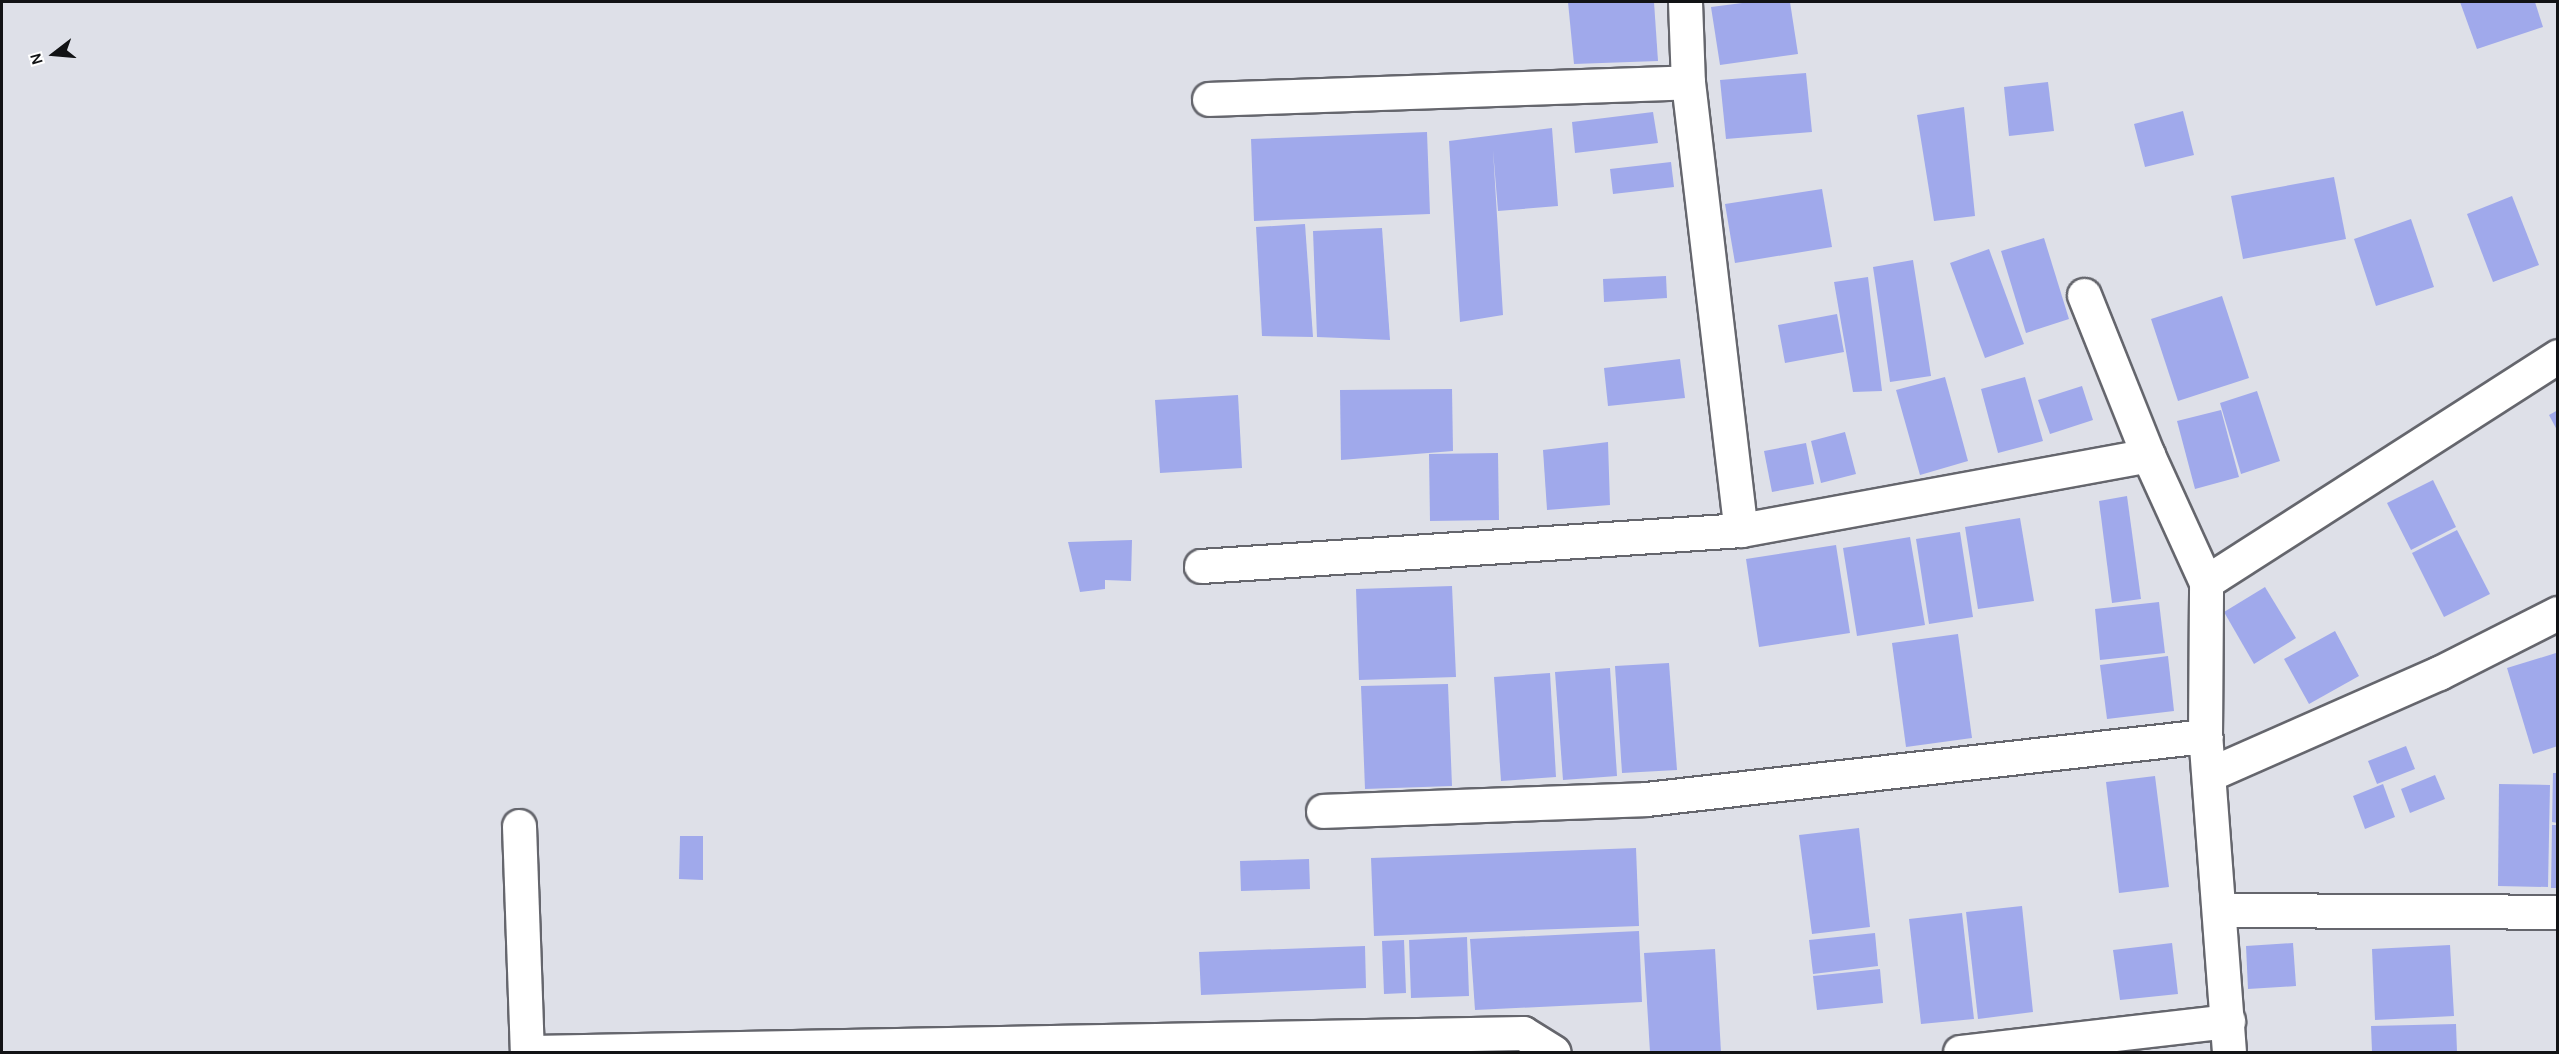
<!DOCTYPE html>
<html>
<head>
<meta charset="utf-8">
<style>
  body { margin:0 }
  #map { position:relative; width:2559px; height:1054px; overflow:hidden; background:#dee0e8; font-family:Karla,sans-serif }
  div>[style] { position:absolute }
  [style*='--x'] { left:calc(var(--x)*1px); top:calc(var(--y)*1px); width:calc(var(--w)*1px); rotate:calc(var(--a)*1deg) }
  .building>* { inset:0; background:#a0a9eb }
  .roads { filter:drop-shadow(2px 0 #65666d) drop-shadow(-2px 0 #65666d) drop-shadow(0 2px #65666d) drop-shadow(0 -2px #65666d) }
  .street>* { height:33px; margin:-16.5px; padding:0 16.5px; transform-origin:16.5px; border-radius:16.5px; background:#fff }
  span { translate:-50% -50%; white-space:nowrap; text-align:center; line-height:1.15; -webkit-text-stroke:4.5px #fff; paint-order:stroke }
  .frame { position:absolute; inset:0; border:3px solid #121315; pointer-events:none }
  .north { position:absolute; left:24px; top:24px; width:60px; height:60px; -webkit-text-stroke:4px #fff; paint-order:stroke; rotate:254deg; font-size:16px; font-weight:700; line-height:24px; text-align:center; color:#121315 }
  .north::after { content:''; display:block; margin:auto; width:21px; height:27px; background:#121315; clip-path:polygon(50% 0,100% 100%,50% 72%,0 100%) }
</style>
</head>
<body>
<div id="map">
  <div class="building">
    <i style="clip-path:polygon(1568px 2px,1654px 2px,1658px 61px,1574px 64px)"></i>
    <i style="clip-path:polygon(1750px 2px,1790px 2px,1798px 54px,1720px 65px,1711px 7px)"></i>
    <i style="clip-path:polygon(2460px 2px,2535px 2px,2543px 27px,2477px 49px)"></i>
    <i style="clip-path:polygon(1806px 73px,1812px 132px,1726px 139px,1720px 80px)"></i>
    <i style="clip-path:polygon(2048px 82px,2054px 131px,2009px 136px,2004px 87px)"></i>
    <i style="clip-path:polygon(1964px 107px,1975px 216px,1934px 221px,1917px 115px)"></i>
    <i style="clip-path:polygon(2183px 111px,2194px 155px,2145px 167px,2134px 124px)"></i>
    <i style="clip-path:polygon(1653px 112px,1658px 143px,1575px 153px,1572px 122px)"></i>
    <i style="clip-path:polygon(1552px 128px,1558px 206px,1498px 211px,1493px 150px,1503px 315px,1460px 322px,1449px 141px)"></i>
    <i style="clip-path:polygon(1427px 132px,1430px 214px,1254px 221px,1251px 139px)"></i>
    <i style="clip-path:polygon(1671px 162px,1674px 187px,1613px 194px,1610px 169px)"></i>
    <i style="clip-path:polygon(2334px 177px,2346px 239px,2243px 259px,2231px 196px)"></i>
    <i style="clip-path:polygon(1822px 189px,1832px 247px,1735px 263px,1725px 204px)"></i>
    <i style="clip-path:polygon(2512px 196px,2539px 265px,2493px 282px,2467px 214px)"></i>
    <i style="clip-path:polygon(2411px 219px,2434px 287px,2376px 306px,2354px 239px)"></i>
    <i style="clip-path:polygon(1305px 224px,1313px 337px,1262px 336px,1256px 227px)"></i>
    <i style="clip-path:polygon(1382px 228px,1390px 340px,1317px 337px,1313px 231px)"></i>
    <i style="clip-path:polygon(2044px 238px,2069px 319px,2026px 333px,2001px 251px)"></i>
    <i style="clip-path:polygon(1989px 249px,2024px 344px,1985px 358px,1950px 263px)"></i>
    <i style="clip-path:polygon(1913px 260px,1931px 376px,1890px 382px,1873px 267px)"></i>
    <i style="clip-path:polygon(1666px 276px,1667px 298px,1604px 302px,1603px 279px)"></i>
    <i style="clip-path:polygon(1868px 277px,1882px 391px,1853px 392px,1834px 282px)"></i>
    <i style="clip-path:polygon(2222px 296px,2249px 378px,2178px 401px,2151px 319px)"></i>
    <i style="clip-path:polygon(1837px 314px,1844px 352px,1785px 363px,1778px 325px)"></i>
    <i style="clip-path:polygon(1680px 359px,1685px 398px,1608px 406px,1604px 368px)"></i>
    <i style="clip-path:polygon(1945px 377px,1968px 461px,1920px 475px,1896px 390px)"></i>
    <i style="clip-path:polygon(2025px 377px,2043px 441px,1998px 453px,1981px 389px)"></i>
    <i style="clip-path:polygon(2082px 386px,2093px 420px,2050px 434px,2038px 400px)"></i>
    <i style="clip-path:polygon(1452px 389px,1453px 451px,1341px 460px,1340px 390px)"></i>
    <i style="clip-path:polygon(2257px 391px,2280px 461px,2241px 474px,2220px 403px)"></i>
    <i style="clip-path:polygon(1238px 395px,1242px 468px,1160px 473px,1155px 400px)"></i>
    <i style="clip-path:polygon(2221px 410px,2239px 477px,2195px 489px,2177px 421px)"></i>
    <i style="clip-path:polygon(2558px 410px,2558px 432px,2549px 415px)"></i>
    <i style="clip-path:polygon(1845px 432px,1856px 474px,1821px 483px,1811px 441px)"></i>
    <i style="clip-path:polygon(1608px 442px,1610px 505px,1547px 510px,1543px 450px)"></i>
    <i style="clip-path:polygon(1806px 443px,1814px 484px,1772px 492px,1764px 451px)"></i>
    <i style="clip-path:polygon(1498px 453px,1499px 520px,1430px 521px,1429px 454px)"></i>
    <i style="clip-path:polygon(2433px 480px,2456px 527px,2411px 550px,2387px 503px)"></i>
    <i style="clip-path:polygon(2127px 496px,2141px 599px,2112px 603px,2099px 501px)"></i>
    <i style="clip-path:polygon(2020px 518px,2034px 601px,1978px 609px,1965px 527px)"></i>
    <i style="clip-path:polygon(2457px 530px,2490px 594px,2444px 617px,2412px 553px)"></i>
    <i style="clip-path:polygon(1960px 532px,1973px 617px,1929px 624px,1916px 539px)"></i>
    <i style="clip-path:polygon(1910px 537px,1925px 625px,1857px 636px,1843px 548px)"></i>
    <i style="clip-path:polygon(1132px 540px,1131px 581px,1105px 580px,1105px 589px,1080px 592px,1068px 542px)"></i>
    <i style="clip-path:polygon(1836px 545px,1850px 633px,1759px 647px,1746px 559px)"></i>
    <i style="clip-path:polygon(1452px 586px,1456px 677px,1359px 680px,1356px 589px)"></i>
    <i style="clip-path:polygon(2265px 587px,2296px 638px,2254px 664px,2224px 612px)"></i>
    <i style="clip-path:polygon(2159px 602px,2165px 653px,2100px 660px,2095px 609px)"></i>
    <i style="clip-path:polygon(2335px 631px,2359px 676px,2309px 704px,2284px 659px)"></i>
    <i style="clip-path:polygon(1958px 634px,1972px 738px,1906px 747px,1892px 643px)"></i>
    <i style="clip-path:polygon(2556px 653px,2558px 746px,2533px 754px,2507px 668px)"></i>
    <i style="clip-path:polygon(2168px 656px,2174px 711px,2107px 719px,2100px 665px)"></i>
    <i style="clip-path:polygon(1669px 663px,1677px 770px,1622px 773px,1615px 666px)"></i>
    <i style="clip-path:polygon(1610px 668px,1617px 776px,1563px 780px,1555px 672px)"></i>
    <i style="clip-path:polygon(1550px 673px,1556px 777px,1501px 781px,1494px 677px)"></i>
    <i style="clip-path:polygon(1448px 684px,1452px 786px,1365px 789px,1361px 686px)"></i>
    <i style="clip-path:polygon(2406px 746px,2415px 769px,2377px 784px,2368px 761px)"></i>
    <i style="clip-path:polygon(2553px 773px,2558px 773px,2558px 823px,2552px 822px)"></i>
    <i style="clip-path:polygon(2435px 775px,2445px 799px,2410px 813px,2401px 789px)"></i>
    <i style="clip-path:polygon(2155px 776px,2169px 887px,2119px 893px,2106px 782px)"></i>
    <i style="clip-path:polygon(2383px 784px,2395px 817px,2365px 829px,2353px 796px)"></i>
    <i style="clip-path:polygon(2499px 784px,2550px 785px,2548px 887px,2498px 886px)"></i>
    <i style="clip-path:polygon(2552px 825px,2558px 825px,2558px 888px,2551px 888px)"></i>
    <i style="clip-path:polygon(1859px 828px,1870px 927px,1812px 934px,1799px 835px)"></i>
    <i style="clip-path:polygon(680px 836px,703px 836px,703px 880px,679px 879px)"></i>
    <i style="clip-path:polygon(1636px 848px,1639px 926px,1374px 936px,1371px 858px)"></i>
    <i style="clip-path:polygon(1309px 859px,1310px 889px,1241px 891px,1240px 861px)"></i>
    <i style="clip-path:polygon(2022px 906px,2033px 1012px,1978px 1019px,1966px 912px)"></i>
    <i style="clip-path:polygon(1962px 913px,1974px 1019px,1921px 1024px,1909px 919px)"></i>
    <i style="clip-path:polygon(1639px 931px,1642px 1002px,1475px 1010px,1470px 939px)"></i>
    <i style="clip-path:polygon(1875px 933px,1878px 966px,1813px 974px,1809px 940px)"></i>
    <i style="clip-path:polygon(1467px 937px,1469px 996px,1411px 998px,1409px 940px)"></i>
    <i style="clip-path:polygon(1404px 940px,1406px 993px,1384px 994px,1382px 941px)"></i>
    <i style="clip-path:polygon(2172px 943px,2178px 994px,2120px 1000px,2113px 950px)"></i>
    <i style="clip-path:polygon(2293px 943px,2296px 986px,2248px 989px,2246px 946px)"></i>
    <i style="clip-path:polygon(2450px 945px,2454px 1016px,2375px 1020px,2372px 949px)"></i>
    <i style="clip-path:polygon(1365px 946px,1366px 988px,1201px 995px,1199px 952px)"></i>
    <i style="clip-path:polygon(1715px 949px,1721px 1052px,1650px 1052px,1644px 953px)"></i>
    <i style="clip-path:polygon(1880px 969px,1883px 1003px,1817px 1010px,1813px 976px)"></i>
    <i style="clip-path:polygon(2456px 1024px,2457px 1052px,2372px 1052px,2371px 1026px)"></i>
  </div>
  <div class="roads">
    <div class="street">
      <i style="--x:1685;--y:2;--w:80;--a:87.9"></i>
      <i style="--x:1688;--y:82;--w:451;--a:83.3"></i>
      <i style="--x:1741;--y:530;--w:414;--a:-10.4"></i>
      <i style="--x:2148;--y:455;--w:140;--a:65.5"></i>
      <i style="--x:1209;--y:99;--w:479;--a:-2"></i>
      <i style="--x:2084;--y:295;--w:172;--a:68.2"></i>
      <i style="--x:1201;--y:566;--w:541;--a:-3.81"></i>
      <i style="--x:2210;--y:774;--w:250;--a:-23.8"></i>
      <i style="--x:2439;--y:673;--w:133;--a:-26.8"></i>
      <i style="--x:1323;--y:811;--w:323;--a:-2.1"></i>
      <i style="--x:1646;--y:799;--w:563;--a:-6.43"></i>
      <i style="--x:519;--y:826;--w:226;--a:88"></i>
      <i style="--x:2219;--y:910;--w:339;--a:0.3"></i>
      <i style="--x:532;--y:1052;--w:991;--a:-1.1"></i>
      <i style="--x:1523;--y:1033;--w:36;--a:32"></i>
      <i style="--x:1960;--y:1052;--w:270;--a:-6.6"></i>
      <i style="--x:2229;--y:1052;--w:317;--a:-94.3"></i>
      <i style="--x:2205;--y:736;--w:154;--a:-89.6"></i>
      <i style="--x:2206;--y:582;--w:418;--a:-32.7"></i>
    </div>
  </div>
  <div class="frame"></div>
  <div class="north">N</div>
</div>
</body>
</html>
